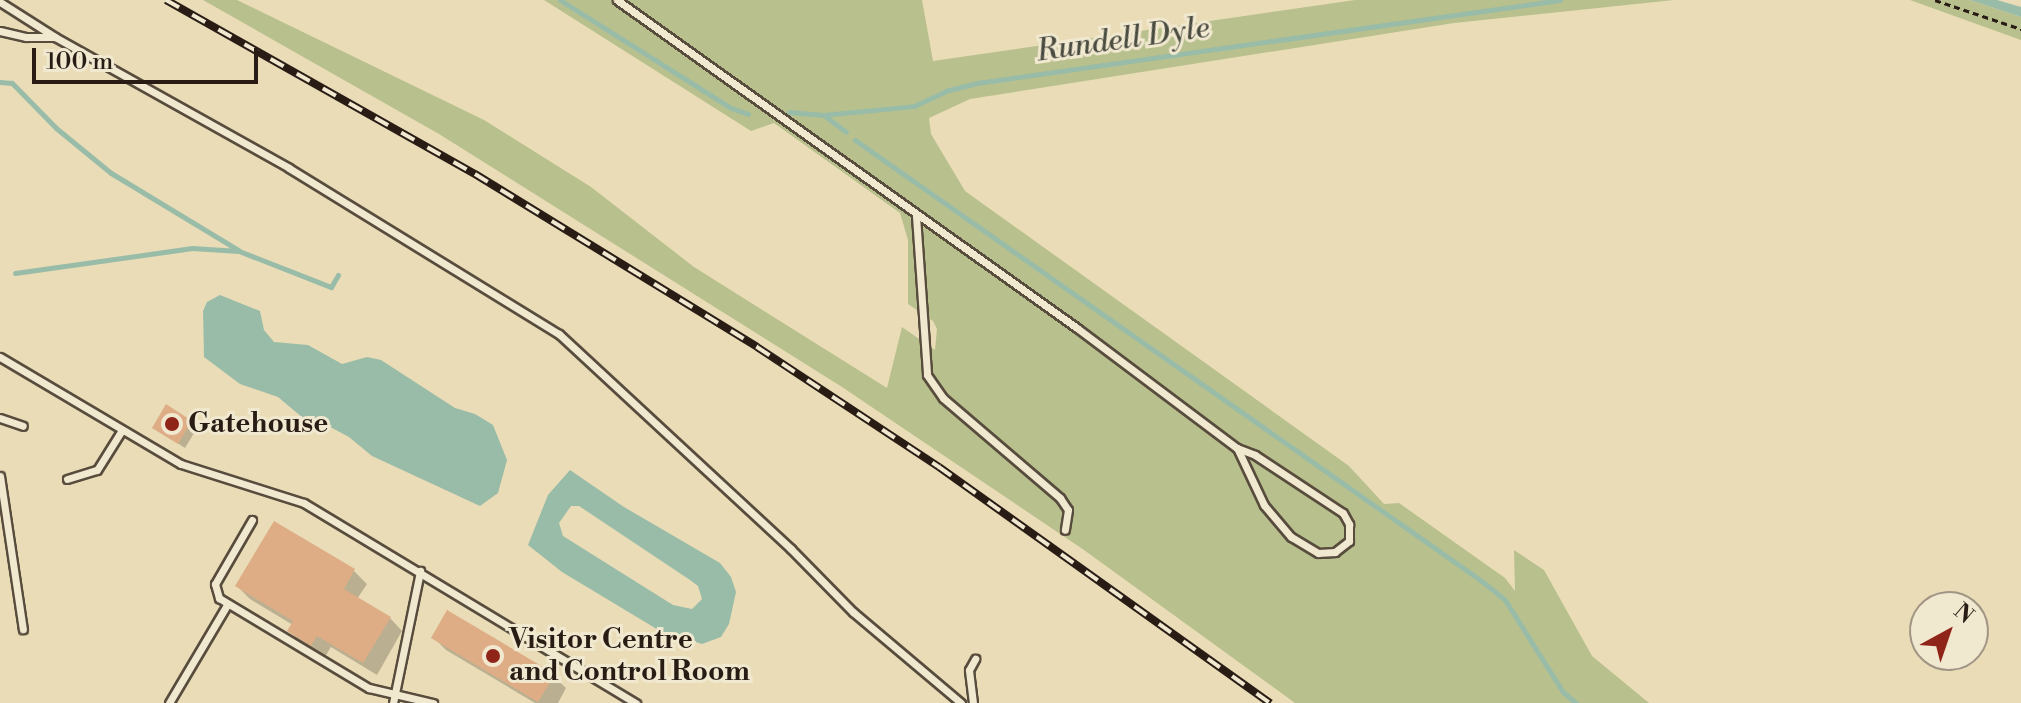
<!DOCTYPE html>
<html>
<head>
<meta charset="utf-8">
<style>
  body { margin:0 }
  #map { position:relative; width:2021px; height:703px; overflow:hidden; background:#e9dcb6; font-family:"Libre Bodoni",serif }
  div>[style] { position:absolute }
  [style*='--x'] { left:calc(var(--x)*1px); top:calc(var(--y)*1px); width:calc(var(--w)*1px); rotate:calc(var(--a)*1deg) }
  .green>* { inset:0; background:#b8c08d }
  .water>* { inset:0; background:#99bca8 }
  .shadow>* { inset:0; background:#0003 }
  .stream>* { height:5px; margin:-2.5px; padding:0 2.5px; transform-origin:2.5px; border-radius:2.5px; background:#99bca8 }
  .building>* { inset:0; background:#dead86 }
  .path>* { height:3px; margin-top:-1.5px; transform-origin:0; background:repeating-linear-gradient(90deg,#281c15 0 6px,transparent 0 10px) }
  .roads { filter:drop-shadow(2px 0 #584c3d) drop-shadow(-2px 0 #584c3d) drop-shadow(0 2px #584c3d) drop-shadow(0 -2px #584c3d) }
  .service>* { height:7px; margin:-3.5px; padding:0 3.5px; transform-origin:3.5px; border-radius:3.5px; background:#f1e8d0 }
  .rail>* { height:8px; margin-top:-4px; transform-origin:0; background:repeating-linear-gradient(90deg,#f1e8d0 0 15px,#281c15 0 30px); box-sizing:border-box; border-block:2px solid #281c15 }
  .dots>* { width:22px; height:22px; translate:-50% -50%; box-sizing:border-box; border:4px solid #f1e8d0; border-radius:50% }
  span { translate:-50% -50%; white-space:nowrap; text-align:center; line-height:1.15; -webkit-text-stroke:6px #f1e8d0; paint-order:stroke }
  .poi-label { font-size:28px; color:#281c15; font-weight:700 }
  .left { translate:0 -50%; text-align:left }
  .water-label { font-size:30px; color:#4a4c41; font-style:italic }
  .north { position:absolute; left:1909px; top:591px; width:80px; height:80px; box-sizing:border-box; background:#f1e8d0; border:2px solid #a19685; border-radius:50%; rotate:40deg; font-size:22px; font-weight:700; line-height:32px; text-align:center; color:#281c15 }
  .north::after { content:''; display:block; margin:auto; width:28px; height:36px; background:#8f2418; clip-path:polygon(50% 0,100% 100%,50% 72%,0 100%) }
  .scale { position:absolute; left:32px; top:48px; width:226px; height:36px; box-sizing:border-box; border:4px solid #281c15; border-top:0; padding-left:10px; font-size:24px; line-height:28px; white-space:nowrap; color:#281c15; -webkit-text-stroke:6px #f1e8d0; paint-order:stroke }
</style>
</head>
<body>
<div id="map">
  <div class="green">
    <i style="clip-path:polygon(203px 0,237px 0,484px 120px,591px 187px,694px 267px,887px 388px,902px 327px,935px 350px,937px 329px,933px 321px,908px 304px,908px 240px,900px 213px,774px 123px,751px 131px,544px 0,922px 0,933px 61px,1355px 0,1674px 0,1454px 23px,970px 99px,929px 118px,931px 134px,965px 191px,1349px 466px,1384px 504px,1399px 503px,1505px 578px,1515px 591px,1514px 550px,1544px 570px,1592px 656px,1649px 703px,1295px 703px,1084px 550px,842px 387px,439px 134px)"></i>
    <i style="clip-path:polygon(1910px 0,1970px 0,2021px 17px,2021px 40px)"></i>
  </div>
  <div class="water">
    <i style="clip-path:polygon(1970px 0,1997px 0,2021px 7px,2021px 17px)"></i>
    <i style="clip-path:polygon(220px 295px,260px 311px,264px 330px,274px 342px,308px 345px,342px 364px,367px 357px,381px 360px,455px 408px,475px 414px,493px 425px,507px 460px,498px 493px,480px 506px,372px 456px,349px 437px,319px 421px,303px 418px,278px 397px,240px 384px,204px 357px,203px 311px,207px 302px)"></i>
    <i style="clip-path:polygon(evenodd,570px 470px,624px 507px,720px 563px,731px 577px,736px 592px,729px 624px,721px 637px,702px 644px,660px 631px,562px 572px,528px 545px,548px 495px,570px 470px,571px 506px,579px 506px,690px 580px,698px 586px,702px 599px,692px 609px,673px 605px,563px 536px,559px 523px,571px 506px)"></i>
  </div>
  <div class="shadow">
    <i style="clip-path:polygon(191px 422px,197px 428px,185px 448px,154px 428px)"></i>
    <i style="clip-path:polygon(354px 571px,367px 584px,357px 599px,390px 618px,402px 631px,377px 675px,331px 647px,325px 657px,302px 644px,290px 631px,293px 625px,250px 599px,237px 586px)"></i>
    <i style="clip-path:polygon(433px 637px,553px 676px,566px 688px,558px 703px,535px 703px,446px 650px)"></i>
  </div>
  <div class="stream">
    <i style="--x:560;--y:0;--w:202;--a:32.3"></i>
    <i style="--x:731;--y:108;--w:18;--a:19"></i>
    <i style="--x:0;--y:82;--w:12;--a:5"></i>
    <i style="--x:12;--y:83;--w:63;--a:45.6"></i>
    <i style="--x:56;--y:128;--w:71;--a:39.3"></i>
    <i style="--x:111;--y:173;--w:149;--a:31.2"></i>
    <i style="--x:789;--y:112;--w:34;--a:5"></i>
    <i style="--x:823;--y:115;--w:91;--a:-5.6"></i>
    <i style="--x:914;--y:106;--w:38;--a:-25"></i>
    <i style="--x:949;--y:90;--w:29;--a:-14"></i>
    <i style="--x:977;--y:83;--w:589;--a:-8.1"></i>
    <i style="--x:825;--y:116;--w:26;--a:37"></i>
    <i style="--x:855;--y:140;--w:768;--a:35.14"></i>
    <i style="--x:1483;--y:582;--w:28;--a:39"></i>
    <i style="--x:1505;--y:600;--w:109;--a:57.8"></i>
    <i style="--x:1563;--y:692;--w:17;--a:40"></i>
    <i style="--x:15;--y:273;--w:179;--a:-8"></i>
    <i style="--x:192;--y:248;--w:47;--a:3.7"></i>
    <i style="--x:239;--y:251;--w:99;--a:21.4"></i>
    <i style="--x:331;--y:287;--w:14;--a:-60"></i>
  </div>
  <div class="building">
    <i style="clip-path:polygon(166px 404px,192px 421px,178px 444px,152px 428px)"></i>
    <i style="clip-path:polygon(274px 521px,355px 569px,344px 589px,391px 617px,363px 663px,317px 636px,311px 646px,287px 631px,293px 621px,235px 586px)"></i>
    <i style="clip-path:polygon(447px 610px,555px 674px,538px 702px,431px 638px)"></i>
  </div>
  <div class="path">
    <i style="--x:1935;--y:0;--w:91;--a:18.6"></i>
  </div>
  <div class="roads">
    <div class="service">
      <i style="--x:617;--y:0;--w:565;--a:35.49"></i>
      <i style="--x:1077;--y:328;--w:200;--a:36.9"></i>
      <i style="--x:1237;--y:448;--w:19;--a:21"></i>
      <i style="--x:1255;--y:455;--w:105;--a:33.4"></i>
      <i style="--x:1343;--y:513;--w:13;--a:61"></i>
      <i style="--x:1349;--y:524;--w:17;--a:90"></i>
      <i style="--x:1349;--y:541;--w:18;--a:142"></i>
      <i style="--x:1335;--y:552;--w:17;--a:177"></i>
      <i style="--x:1318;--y:553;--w:31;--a:-149"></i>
      <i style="--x:1291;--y:537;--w:42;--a:-130.2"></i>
      <i style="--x:1264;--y:505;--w:63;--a:-115.3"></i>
      <i style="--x:0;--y:2;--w:65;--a:32.5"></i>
      <i style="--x:55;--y:37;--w:268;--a:29.2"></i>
      <i style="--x:289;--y:168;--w:317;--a:31.6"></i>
      <i style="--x:559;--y:334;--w:316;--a:42.8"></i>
      <i style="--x:791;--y:549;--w:88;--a:45.5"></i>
      <i style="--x:853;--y:612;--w:141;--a:40.1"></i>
      <i style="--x:0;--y:31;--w:27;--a:13"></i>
      <i style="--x:26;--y:37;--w:27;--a:0"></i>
      <i style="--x:916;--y:216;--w:159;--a:86"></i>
      <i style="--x:927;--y:375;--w:28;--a:55"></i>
      <i style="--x:943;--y:398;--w:154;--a:40.5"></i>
      <i style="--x:1060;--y:498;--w:14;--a:56"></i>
      <i style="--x:1068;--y:510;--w:20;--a:99"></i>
      <i style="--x:0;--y:357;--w:210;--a:30.6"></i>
      <i style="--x:181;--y:464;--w:129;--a:17.6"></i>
      <i style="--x:304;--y:503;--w:388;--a:31.1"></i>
      <i style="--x:0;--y:418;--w:24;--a:19"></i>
      <i style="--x:0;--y:476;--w:155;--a:81.5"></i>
      <i style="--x:67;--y:479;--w:31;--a:-17"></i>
      <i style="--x:97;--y:470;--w:47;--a:-58"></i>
      <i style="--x:252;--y:520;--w:74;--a:120"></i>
      <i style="--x:215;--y:584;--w:15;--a:74"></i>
      <i style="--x:219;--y:598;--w:175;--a:31"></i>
      <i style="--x:369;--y:688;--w:66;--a:13.2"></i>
      <i style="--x:169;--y:703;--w:114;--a:-59.4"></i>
      <i style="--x:393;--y:703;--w:135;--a:-78.4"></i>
      <i style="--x:973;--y:703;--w:33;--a:-97"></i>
      <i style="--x:969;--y:670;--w:13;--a:-61"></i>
    </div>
  </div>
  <div class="rail">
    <i style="--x:166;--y:0;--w:355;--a:29.4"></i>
    <i style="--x:475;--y:174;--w:331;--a:31.5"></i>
    <i style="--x:757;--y:347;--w:218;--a:33.4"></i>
    <i style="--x:939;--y:467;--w:407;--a:35.5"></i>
  </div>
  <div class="dots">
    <i style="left:172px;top:424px;background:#8f2418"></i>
    <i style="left:493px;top:656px;background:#8f2418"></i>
  </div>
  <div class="poi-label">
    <span class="left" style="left:188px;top:424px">Gatehouse</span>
    <span class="left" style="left:509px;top:656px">Visitor Centre<br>and Control Room</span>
  </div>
  <div class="water-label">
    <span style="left:1123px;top:40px;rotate:-8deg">Rundell Dyle</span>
  </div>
  <div class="north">N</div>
  <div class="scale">100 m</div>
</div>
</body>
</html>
